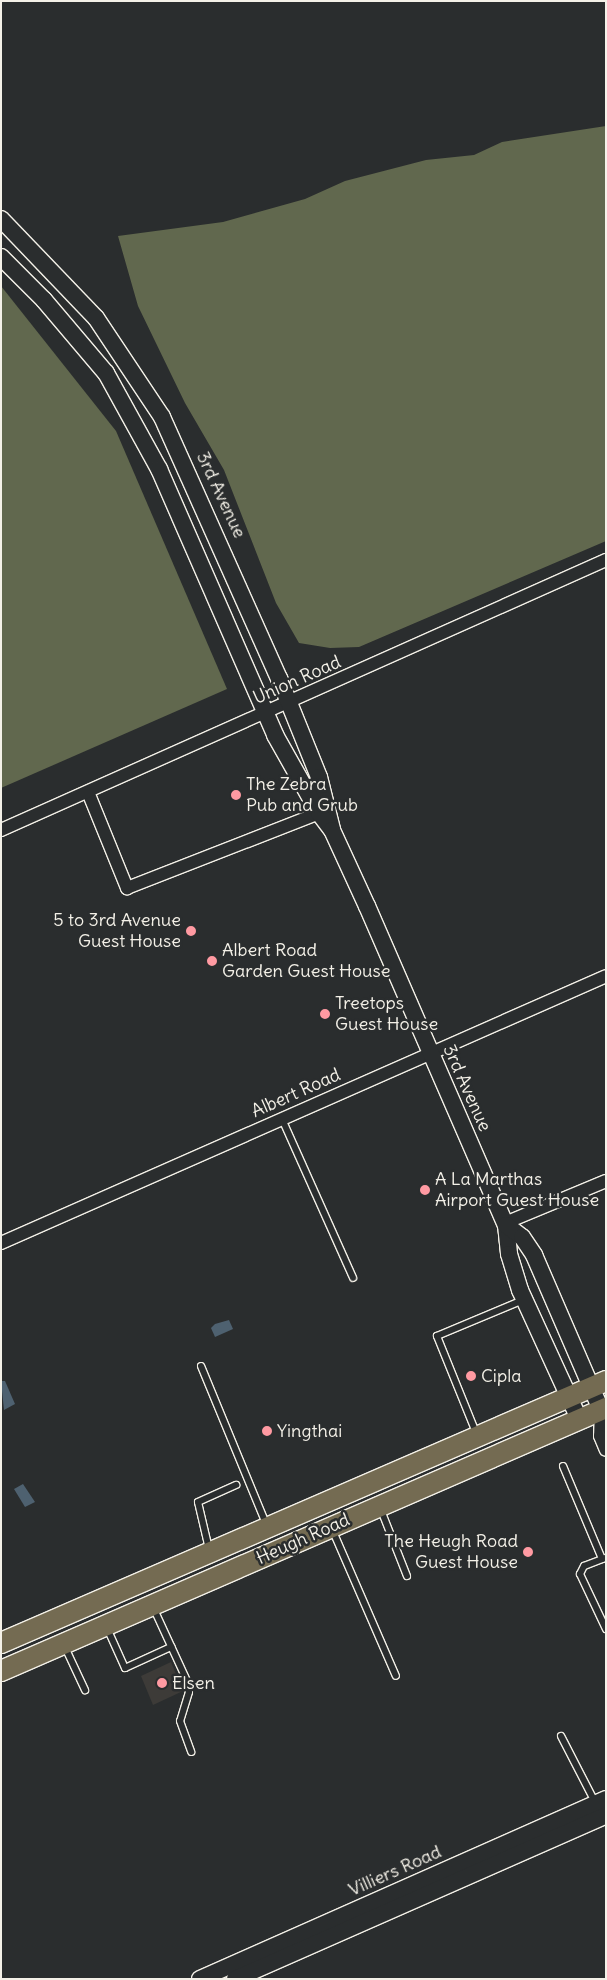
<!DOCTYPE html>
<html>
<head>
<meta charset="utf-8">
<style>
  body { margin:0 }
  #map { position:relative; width:607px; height:1980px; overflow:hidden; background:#2a2d2e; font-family:Delius,sans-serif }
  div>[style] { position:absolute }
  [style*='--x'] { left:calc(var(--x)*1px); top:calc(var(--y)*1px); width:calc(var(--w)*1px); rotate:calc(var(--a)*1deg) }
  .built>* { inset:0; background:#3d3b38 }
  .green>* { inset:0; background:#61684e }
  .water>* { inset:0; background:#4e6170 }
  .roads { filter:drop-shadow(1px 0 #f4f1e8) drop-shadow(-1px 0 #f4f1e8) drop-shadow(0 1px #f4f1e8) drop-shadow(0 -1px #f4f1e8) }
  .service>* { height:6px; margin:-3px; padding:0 3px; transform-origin:3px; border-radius:3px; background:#2a2d2e }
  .minor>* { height:12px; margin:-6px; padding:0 6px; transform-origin:6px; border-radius:6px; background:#2a2d2e }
  .tertiary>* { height:16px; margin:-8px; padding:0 8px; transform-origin:8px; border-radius:8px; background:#2a2d2e }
  .primary>* { height:20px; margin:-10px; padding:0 10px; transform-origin:10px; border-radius:10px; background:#746b52 }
  .dots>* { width:14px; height:14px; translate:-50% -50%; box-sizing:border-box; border:2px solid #2a2d2e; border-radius:50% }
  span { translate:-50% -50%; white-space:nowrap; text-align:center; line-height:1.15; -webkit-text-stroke:5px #2a2d2e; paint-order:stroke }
  .street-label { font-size:18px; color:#f4f1e8 }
  .poi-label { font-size:18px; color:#f4f1e8 }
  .left { translate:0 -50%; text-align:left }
  .right { translate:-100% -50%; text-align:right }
  .frame { position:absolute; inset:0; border:2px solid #f4f1e8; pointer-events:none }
</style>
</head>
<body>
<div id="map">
  <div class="built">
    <i style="clip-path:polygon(171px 1662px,183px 1691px,153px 1705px,141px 1676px)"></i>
  </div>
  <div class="green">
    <i style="clip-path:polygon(606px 126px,606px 541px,359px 647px,330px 648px,299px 643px,276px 603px,224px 470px,185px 403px,138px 306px,118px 236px,223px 222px,305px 199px,345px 181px,426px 160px,474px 155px,502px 142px)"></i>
    <i style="clip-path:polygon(1px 286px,116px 431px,227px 689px,1px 788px)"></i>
  </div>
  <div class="water">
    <i style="clip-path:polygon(229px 1320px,233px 1329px,215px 1337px,211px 1328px,215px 1324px)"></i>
    <i style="clip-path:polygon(1px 1381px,5px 1381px,15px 1404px,4px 1410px)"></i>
    <i style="clip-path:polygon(23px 1484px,35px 1502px,25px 1507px,14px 1489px)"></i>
  </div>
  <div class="roads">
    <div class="service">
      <i style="--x:282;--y:1119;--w:174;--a:65.9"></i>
      <i style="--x:201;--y:1366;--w:173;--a:67.6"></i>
      <i style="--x:477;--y:1435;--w:107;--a:-112"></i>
      <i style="--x:437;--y:1336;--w:93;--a:-22.7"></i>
      <i style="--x:563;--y:1466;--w:101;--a:67.2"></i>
      <i style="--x:381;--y:1510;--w:71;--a:68.5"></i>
      <i style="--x:332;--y:1529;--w:160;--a:66.5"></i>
      <i style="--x:209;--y:1549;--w:48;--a:-103.2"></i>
      <i style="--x:198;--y:1502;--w:42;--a:-24.1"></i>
      <i style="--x:605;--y:1558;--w:22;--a:159"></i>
      <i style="--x:584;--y:1566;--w:9;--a:117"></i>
      <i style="--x:580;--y:1574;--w:61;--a:64.7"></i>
      <i style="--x:153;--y:1607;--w:81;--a:65.3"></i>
      <i style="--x:187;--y:1681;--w:11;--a:80"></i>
      <i style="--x:189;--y:1692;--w:30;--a:107"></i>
      <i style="--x:180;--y:1721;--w:33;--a:70"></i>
      <i style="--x:107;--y:1628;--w:44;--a:65.8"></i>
      <i style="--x:125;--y:1668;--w:51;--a:-24.5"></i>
      <i style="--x:64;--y:1645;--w:50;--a:65"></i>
      <i style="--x:561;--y:1736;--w:74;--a:62.7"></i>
    </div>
    <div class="minor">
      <i style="--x:88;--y:792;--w:104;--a:67.9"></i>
      <i style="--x:127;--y:888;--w:206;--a:-21.3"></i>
      <i style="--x:1;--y:830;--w:663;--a:-24.05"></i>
      <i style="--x:505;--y:1223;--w:109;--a:-22.6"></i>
      <i style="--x:1;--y:1243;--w:661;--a:-23.81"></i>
      <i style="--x:601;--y:1410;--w:26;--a:92"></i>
      <i style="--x:600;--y:1436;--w:15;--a:67"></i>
    </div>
    <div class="tertiary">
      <i style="--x:1;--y:219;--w:137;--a:46.2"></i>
      <i style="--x:96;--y:318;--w:119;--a:56.3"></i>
      <i style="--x:162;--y:417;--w:286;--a:65.9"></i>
      <i style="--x:279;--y:678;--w:107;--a:68"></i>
      <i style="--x:319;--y:777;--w:54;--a:76"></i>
      <i style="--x:1;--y:257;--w:61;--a:45"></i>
      <i style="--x:44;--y:300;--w:96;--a:49.7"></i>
      <i style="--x:106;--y:373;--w:110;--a:61.1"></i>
      <i style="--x:159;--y:469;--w:290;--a:66.4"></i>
      <i style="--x:275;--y:735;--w:90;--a:60.6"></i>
      <i style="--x:319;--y:813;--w:21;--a:53"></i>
      <i style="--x:332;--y:830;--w:84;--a:65.3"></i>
      <i style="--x:367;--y:906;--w:348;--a:66.5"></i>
      <i style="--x:506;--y:1225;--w:29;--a:84"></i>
      <i style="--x:509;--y:1254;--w:38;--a:73"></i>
      <i style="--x:520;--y:1290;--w:142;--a:65.4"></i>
      <i style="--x:506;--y:1225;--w:20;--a:37"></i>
      <i style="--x:522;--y:1237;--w:22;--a:56"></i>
      <i style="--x:534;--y:1255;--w:169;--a:66.6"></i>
      <i style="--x:200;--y:1979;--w:444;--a:-23.9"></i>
      <i style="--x:235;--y:1979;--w:406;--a:-23.8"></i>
    </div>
    <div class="primary">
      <i style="--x:1;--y:1643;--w:659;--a:-23.42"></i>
      <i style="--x:1;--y:1671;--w:660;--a:-23.5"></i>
    </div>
  </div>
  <div class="dots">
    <i style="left:236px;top:795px;background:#ff9aa2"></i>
    <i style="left:191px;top:931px;background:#ff9aa2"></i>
    <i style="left:212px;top:961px;background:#ff9aa2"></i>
    <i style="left:325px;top:1014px;background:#ff9aa2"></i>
    <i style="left:425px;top:1190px;background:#ff9aa2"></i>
    <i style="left:471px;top:1376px;background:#ff9aa2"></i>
    <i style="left:267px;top:1431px;background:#ff9aa2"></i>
    <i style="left:528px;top:1552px;background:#ff9aa2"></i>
    <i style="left:162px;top:1683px;background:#ff9aa2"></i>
  </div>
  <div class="street-label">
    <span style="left:221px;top:495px;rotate:65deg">3rd Avenue</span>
    <span style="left:297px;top:680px;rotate:-24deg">Union Road</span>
    <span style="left:467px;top:1088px;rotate:66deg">3rd Avenue</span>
    <span style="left:296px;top:1093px;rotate:-24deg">Albert Road</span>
    <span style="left:303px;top:1539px;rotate:-24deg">Heugh Road</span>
    <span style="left:395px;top:1871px;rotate:-24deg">Villiers Road</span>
  </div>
  <div class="poi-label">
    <span class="left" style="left:246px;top:795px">The Zebra<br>Pub and Grub</span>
    <span class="right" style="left:181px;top:931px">5 to 3rd Avenue<br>Guest House</span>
    <span class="left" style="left:222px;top:961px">Albert Road<br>Garden Guest House</span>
    <span class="left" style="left:335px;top:1014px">Treetops<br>Guest House</span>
    <span class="left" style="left:435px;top:1190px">A La Marthas<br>Airport Guest House</span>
    <span class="left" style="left:481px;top:1376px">Cipla</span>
    <span class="left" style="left:277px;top:1431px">Yingthai</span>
    <span class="right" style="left:518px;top:1552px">The Heugh Road<br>Guest House</span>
    <span class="left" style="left:172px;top:1683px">Elsen</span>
  </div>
  <div class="frame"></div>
</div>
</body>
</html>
